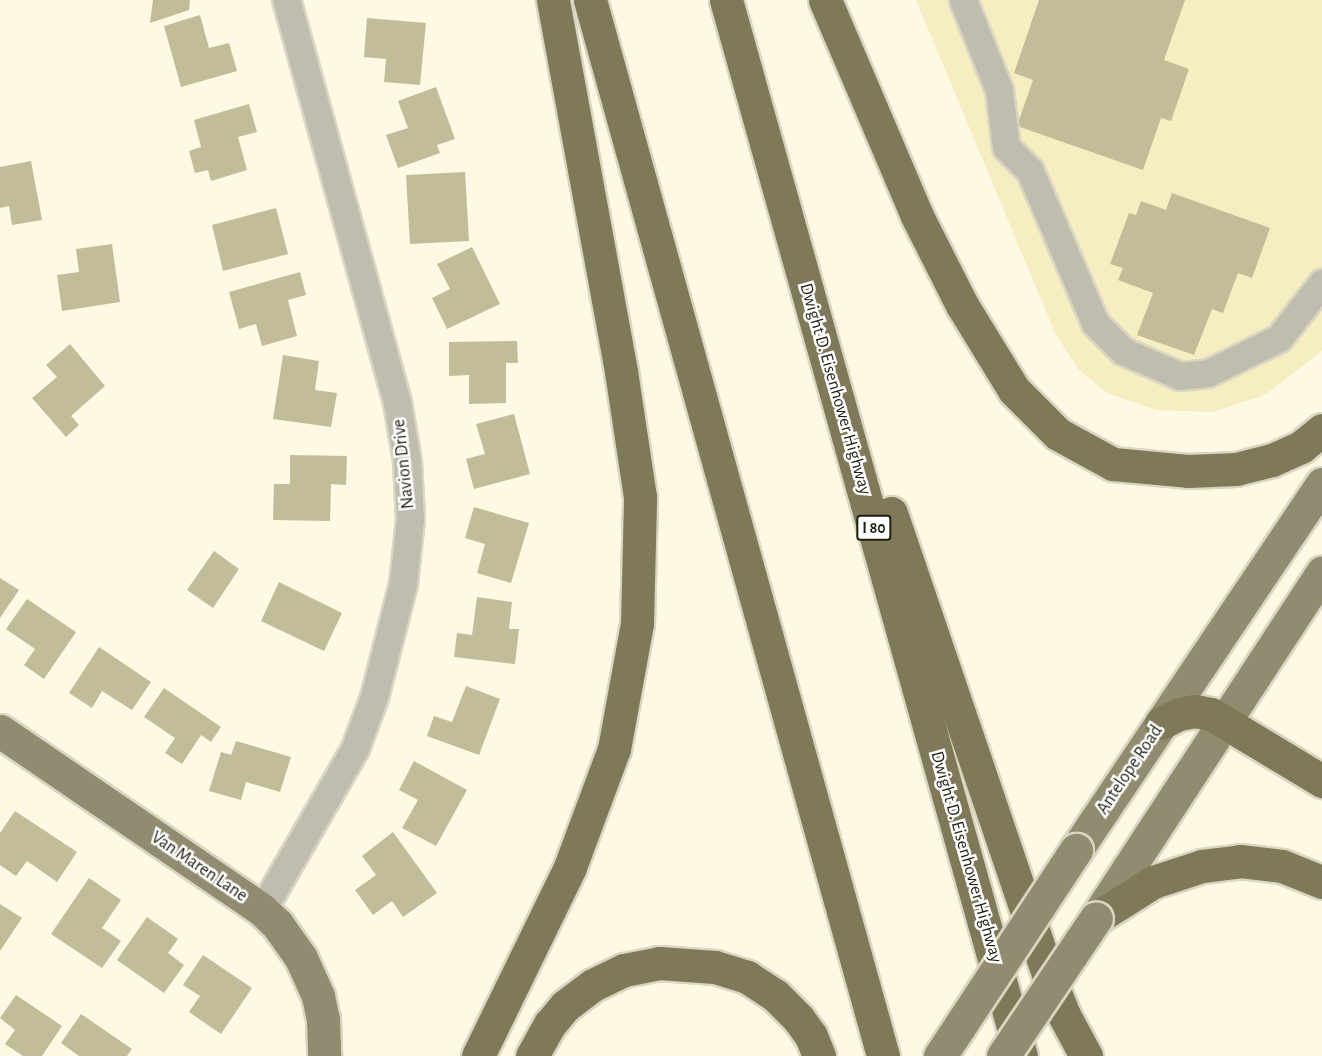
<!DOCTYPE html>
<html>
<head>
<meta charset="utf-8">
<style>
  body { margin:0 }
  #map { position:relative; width:1322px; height:1056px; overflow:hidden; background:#fdf9e4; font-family:"Alegreya Sans",sans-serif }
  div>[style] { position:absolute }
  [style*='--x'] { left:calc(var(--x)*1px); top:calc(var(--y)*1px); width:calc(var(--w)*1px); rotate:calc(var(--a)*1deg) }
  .built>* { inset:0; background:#f6edc1 }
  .building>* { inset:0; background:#c3bc99 }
  .roads { filter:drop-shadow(2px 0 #dad6c2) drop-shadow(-2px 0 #dad6c2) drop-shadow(0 2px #dad6c2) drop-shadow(0 -2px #dad6c2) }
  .minor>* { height:27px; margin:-13.5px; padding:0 13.5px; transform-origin:13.5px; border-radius:13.5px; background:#c0bdae }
  .major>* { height:33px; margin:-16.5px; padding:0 16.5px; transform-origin:16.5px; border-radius:16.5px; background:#918b70 }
  .highway>* { height:33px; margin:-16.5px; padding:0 16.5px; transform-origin:16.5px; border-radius:16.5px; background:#807959 }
  .bridges { filter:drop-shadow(2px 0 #dad6c2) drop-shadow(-2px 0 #dad6c2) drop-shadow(0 2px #dad6c2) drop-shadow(0 -2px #dad6c2) }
  .major-bridge>* { height:33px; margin:-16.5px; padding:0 16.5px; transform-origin:16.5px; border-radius:16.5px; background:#918b70 }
  span { translate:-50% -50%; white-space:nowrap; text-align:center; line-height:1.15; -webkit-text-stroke:5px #fff; paint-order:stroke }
  .shield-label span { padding:2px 4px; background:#fff; border:2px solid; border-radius:4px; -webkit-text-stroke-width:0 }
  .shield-label { font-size:16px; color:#211e11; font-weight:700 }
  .street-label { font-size:18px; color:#211e11 }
</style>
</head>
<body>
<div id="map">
  <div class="built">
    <i style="clip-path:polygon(916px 0,1322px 0,1322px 351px,1265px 395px,1212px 412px,1156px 410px,1107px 393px,1078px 369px,1055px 333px)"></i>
  </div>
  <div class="building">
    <i style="clip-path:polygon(153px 0,190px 0,189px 10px,150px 23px)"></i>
    <i style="clip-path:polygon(1039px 0,1185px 0,1164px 60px,1189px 69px,1171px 121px,1161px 118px,1143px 170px,1017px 126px,1033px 80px,1014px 73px)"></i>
    <i style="clip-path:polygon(200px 15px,209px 48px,229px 43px,237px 71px,181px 87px,164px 26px)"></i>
    <i style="clip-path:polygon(367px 18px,426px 23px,420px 85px,384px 82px,386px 59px,364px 57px)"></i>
    <i style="clip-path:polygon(436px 87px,455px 139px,437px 145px,440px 153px,398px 168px,386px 135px,408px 128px,398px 101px)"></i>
    <i style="clip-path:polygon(249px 104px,257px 132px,238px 137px,247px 170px,211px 181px,208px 170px,195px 173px,189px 151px,201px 147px,194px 120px)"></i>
    <i style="clip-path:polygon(31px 161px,42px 220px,12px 225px,9px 206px,0 208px,0 167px)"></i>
    <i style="clip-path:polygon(465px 172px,469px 241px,410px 244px,406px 175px)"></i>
    <i style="clip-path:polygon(1172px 193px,1270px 228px,1252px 278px,1238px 273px,1223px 313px,1212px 309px,1194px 355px,1137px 335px,1153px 293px,1118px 280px,1123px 268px,1110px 264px,1129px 213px,1136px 215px,1141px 201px,1166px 210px)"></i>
    <i style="clip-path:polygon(276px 208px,288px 254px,223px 271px,212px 225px)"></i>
    <i style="clip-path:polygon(112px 244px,120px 302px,62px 311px,57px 275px,79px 272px,76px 249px)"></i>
    <i style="clip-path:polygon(472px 247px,500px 304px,447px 329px,432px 298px,450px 289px,437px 264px)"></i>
    <i style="clip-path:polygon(300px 272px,306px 295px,288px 300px,297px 336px,262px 346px,256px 324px,239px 329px,229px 292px)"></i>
    <i style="clip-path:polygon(517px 341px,518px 363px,506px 363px,506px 403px,469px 404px,469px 375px,449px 376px,449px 342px)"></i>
    <i style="clip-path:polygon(70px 344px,105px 386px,71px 416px,79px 425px,66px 437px,32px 398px,57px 377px,46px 365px)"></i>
    <i style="clip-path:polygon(283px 355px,319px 361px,315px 390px,337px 393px,331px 427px,273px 419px)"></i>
    <i style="clip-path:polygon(514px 414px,530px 474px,474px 489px,466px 459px,485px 454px,476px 424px)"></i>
    <i style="clip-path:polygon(290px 455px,347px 456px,346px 485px,331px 484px,330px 521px,273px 520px,274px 484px,290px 484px)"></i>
    <i style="clip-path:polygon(474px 507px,529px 523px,511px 583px,477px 573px,485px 544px,465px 538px)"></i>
    <i style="clip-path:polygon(214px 551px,239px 569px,213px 608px,187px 590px)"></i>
    <i style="clip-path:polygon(0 578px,19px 590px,0 618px)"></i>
    <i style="clip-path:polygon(279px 582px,342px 613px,324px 651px,261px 621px)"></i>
    <i style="clip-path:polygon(477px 597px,512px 602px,509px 629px,519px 629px,515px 664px,454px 657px,457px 633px,472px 635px)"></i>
    <i style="clip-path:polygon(27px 599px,76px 632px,44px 679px,24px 665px,35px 649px,6px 629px)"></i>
    <i style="clip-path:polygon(99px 647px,151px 682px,132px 710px,102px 691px,92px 708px,69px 693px)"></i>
    <i style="clip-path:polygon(466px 686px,500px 699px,479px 755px,427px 736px,434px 716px,452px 722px)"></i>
    <i style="clip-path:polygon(164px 688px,221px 727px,211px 742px,201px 735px,182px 764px,165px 753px,175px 738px,144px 717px)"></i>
    <i style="clip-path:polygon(236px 741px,291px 757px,280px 792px,246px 782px,241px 800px,209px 791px,221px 752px,231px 755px)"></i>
    <i style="clip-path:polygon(414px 761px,467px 790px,436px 846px,402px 828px,418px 800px,399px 790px)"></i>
    <i style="clip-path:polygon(15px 811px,77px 852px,57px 882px,27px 861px,16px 876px,0 865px,0 833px)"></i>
    <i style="clip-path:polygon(393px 832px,437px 893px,403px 917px,392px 901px,373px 915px,355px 890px,376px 875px,362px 856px)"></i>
    <i style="clip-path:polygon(89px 878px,121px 900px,102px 928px,121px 941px,102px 968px,51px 934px)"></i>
    <i style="clip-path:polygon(0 904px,22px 918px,0 951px)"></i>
    <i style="clip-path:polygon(147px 917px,178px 939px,168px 953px,184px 965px,164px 993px,117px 960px)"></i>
    <i style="clip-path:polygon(203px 955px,252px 988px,221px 1034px,189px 1012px,200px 996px,183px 985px)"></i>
    <i style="clip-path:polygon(16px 995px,62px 1026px,42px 1056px,23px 1056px,5px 1044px,15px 1030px,0 1018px)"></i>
    <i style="clip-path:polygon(81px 1014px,132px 1049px,127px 1056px,79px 1056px,61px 1043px)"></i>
  </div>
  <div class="roads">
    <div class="minor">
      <i style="--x:963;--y:0;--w:97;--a:68.2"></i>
      <i style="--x:999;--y:90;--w:57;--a:83"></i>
      <i style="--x:1006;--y:147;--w:34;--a:45"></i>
      <i style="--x:1030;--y:171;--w:165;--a:66.8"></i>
      <i style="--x:1095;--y:323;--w:40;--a:45"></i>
      <i style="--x:1123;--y:351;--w:62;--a:23.7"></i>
      <i style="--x:1180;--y:376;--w:28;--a:-6"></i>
      <i style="--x:1208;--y:373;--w:79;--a:-26.2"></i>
      <i style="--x:1279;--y:338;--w:70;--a:-52"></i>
      <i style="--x:262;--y:910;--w:187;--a:-60.1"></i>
      <i style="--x:355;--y:748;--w:54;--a:-69.6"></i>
      <i style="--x:374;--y:697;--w:118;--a:-75.7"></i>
      <i style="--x:403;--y:583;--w:64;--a:-83.8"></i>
      <i style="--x:410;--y:519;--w:58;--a:-93"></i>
      <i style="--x:407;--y:461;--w:60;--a:-99.6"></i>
      <i style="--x:397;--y:402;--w:417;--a:-105.4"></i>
    </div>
    <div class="major">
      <i style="--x:0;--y:731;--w:317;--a:34.3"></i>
      <i style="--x:262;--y:910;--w:21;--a:43"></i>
      <i style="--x:277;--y:924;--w:42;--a:54.8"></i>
      <i style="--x:301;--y:958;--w:42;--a:65.9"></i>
      <i style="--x:318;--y:996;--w:24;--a:78"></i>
      <i style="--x:323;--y:1019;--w:37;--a:88"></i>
      <i style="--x:1076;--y:850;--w:441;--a:-56.1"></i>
      <i style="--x:1096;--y:918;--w:413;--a:-56.8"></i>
    </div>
    <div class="highway">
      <i style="--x:590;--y:0;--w:1096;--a:74.49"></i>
      <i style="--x:726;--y:0;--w:1096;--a:74.39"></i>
      <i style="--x:825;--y:0;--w:235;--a:66.9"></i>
      <i style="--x:917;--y:216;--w:100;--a:63.2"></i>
      <i style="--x:962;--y:305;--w:100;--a:58.5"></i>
      <i style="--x:1014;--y:390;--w:62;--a:45"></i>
      <i style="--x:1058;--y:434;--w:63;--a:28.6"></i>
      <i style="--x:1113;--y:464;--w:75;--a:5.3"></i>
      <i style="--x:1188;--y:471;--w:48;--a:-2.4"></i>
      <i style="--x:1236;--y:469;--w:37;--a:-14"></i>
      <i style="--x:1272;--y:460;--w:32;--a:-24"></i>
      <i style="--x:1301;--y:447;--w:27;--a:-39"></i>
      <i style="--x:891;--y:513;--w:488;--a:71.2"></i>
      <i style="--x:1048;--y:975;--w:43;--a:68.2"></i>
      <i style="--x:1064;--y:1015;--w:47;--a:61.8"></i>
      <i style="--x:1161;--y:723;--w:20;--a:-27"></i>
      <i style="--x:1179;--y:714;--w:16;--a:-11"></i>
      <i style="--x:1195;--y:711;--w:16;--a:11"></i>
      <i style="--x:1211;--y:714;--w:130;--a:31.1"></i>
      <i style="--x:1096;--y:918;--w:67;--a:-32.3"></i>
      <i style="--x:1153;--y:882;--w:52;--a:-18.1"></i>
      <i style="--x:1202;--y:866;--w:38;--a:-7"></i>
      <i style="--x:1240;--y:861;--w:42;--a:6.8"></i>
      <i style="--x:1282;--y:866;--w:43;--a:21.8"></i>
      <i style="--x:478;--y:1056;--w:210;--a:-64"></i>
      <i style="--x:570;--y:867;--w:126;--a:-69.6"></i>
      <i style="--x:614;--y:749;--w:127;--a:-79.6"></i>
      <i style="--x:637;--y:624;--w:127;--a:-88.6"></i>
      <i style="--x:640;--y:497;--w:127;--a:-98.6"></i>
      <i style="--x:621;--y:371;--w:377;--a:-100.4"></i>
      <i style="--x:532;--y:1056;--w:37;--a:-61"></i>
      <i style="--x:550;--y:1024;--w:23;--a:-50"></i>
      <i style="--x:565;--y:1006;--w:35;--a:-37"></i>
      <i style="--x:593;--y:985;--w:34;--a:-26"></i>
      <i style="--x:624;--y:970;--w:36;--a:-11"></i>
      <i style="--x:659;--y:963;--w:56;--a:4.1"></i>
      <i style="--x:715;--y:967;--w:34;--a:17"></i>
      <i style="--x:747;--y:977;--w:33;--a:33"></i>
      <i style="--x:775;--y:995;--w:33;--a:45"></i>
      <i style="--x:798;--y:1018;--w:22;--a:54"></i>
      <i style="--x:811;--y:1036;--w:22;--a:68"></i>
    </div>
  </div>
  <div class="bridges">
    <div class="major-bridge">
      <i style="--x:940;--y:1056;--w:247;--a:-56.6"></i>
      <i style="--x:1003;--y:1056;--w:166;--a:-56"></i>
    </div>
  </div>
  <div class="shield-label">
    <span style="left:874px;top:528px">I 80</span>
  </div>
  <div class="street-label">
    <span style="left:835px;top:389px;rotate:74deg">Dwight D. Eisenhower Highway</span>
    <span style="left:404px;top:464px;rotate:-96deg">Navion Drive</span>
    <span style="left:1130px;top:770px;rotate:-56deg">Antelope Road</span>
    <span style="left:966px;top:857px;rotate:74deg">Dwight D. Eisenhower Highway</span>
    <span style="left:199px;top:867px;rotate:34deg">Van Maren Lane</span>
  </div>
</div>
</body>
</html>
